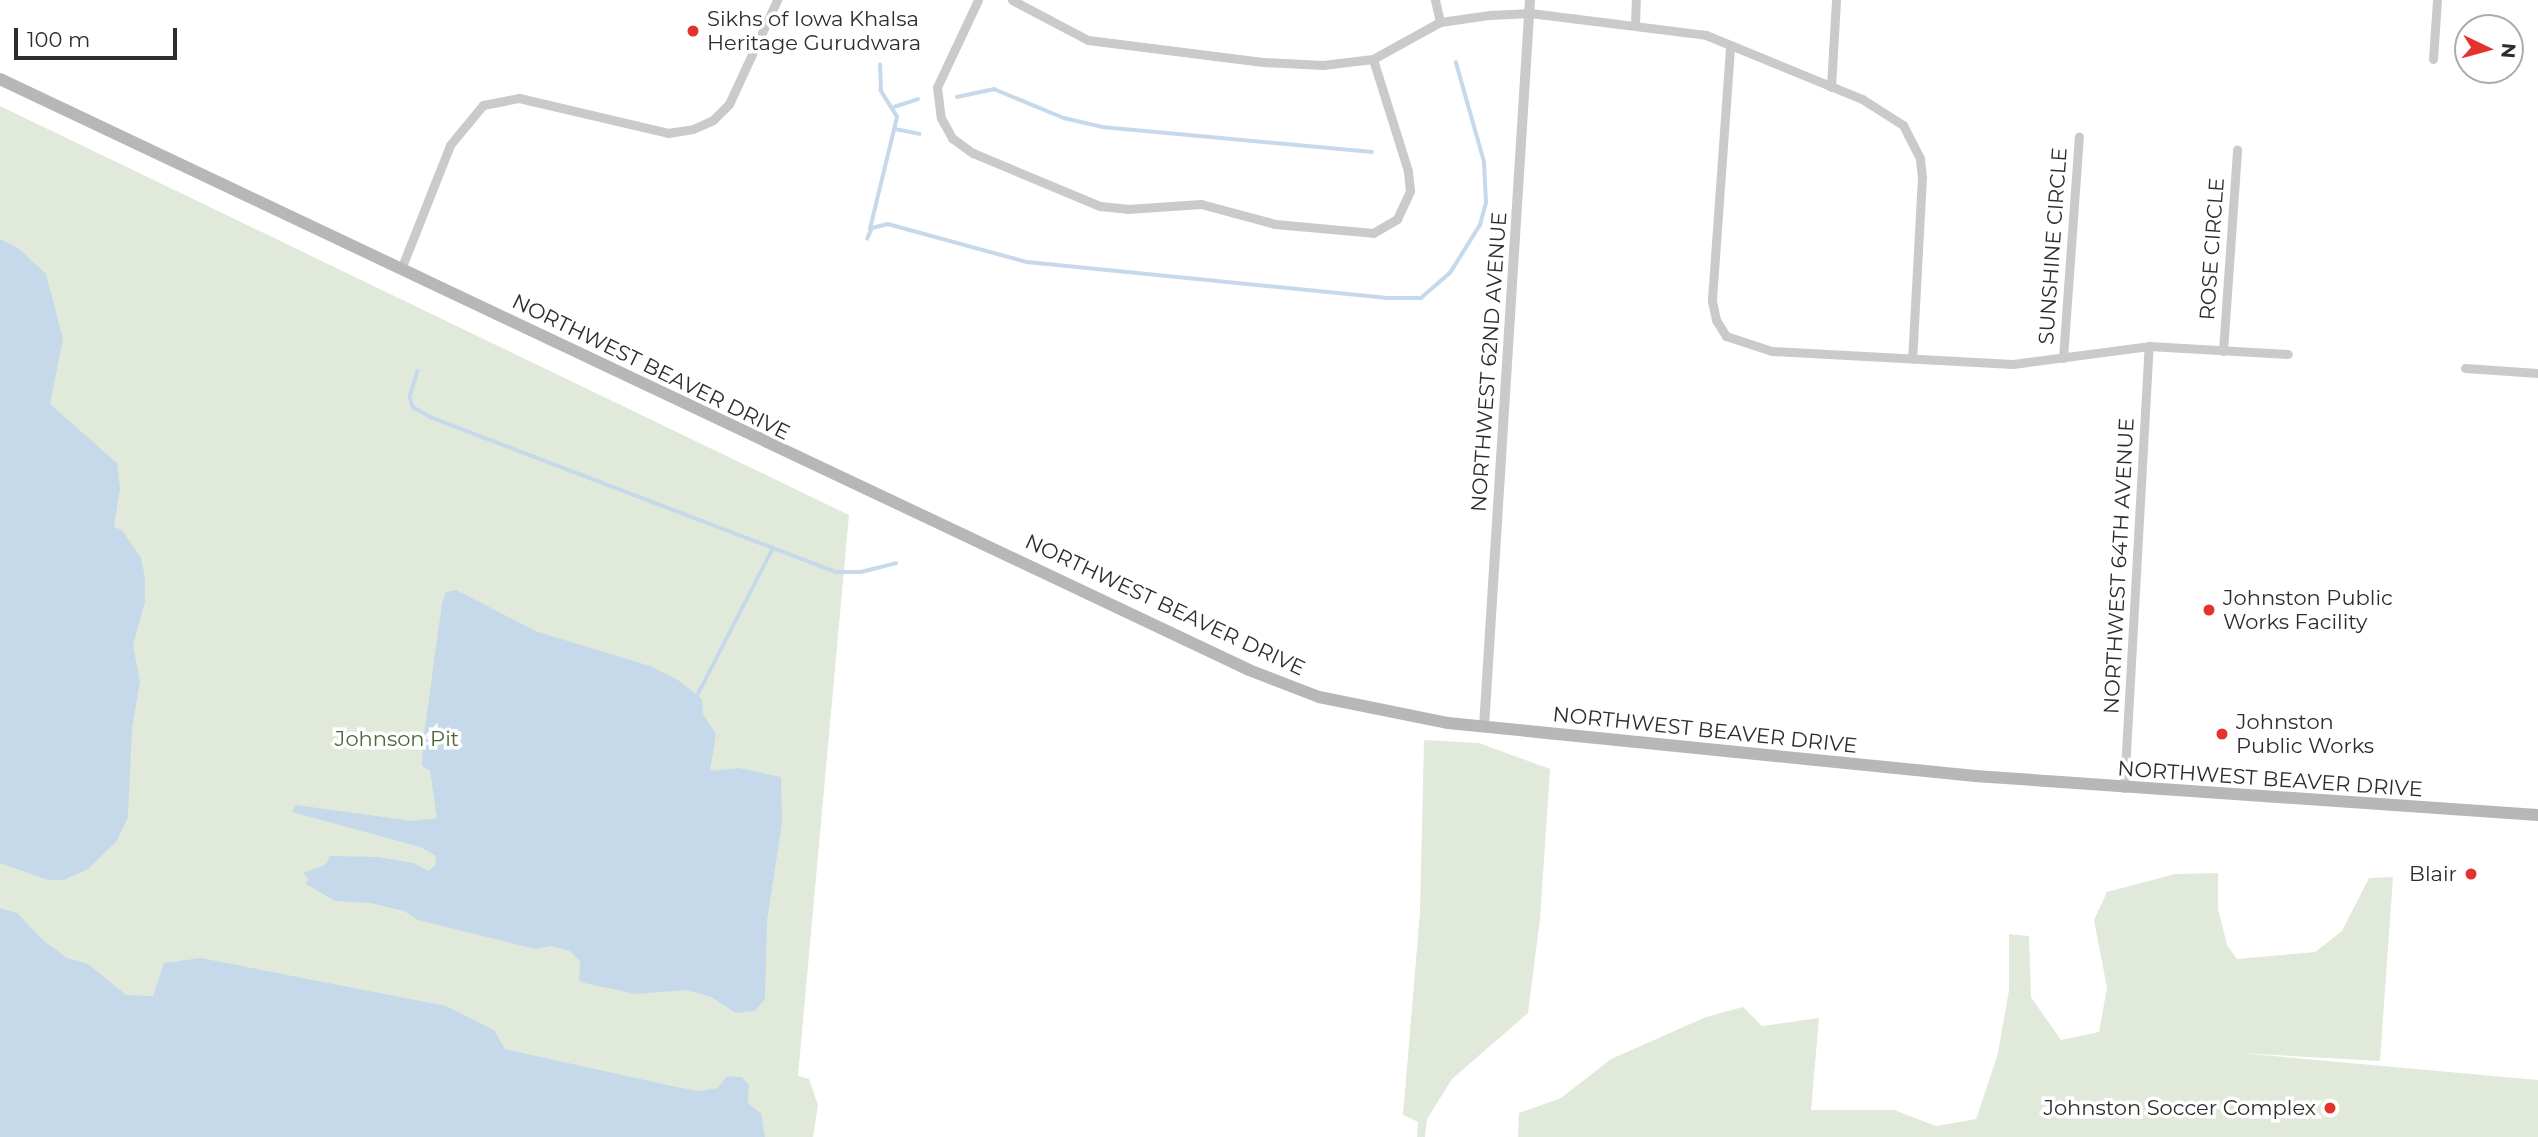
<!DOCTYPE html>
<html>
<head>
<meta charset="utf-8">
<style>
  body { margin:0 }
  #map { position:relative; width:2538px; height:1137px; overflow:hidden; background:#fff; font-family:Montserrat,sans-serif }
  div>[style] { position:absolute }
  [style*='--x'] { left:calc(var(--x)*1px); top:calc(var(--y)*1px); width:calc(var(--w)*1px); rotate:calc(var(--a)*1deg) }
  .green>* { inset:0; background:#e1eada }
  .water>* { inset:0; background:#c6d9ea }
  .stream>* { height:3.5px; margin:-1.75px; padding:0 1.75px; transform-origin:1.75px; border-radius:1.75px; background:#c6d9ea }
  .minor>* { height:9px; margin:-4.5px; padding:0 4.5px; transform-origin:4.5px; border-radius:4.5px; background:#cacaca }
  .tertiary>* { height:10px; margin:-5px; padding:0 5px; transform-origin:5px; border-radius:5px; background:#cacaca }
  .secondary>* { height:12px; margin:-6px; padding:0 6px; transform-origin:6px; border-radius:6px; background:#b7b7b7 }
  .dots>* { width:19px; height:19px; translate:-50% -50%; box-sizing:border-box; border:4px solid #fff; border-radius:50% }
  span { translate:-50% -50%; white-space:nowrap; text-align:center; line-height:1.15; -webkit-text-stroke:7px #fff; paint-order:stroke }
  .poi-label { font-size:21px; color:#2d2d2d }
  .left { translate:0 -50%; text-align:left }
  .right { translate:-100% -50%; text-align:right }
  .street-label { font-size:21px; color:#2d2d2d }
  .park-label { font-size:21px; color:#4b673b }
  .north { position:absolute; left:2454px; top:14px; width:70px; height:70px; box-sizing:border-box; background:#fff; border:2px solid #ababab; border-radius:50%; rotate:95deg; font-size:19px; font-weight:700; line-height:28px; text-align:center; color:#2d2d2d }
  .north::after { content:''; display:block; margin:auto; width:24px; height:32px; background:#e3332f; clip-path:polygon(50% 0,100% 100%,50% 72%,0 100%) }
  .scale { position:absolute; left:14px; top:28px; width:163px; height:32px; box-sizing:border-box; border:4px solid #2d2d2d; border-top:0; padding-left:9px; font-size:21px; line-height:24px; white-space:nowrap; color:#2d2d2d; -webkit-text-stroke:5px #fff; paint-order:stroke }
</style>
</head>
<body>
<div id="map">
  <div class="green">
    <i style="clip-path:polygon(0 106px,849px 515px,798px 1076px,809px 1079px,818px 1105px,813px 1137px,0 1137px)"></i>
    <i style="clip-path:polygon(1424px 740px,1479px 743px,1550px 769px,1540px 919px,1528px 1013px,1452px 1079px,1427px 1119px,1425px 1137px,1417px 1137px,1418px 1122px,1403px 1115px,1420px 912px)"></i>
    <i style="clip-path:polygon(2218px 873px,2218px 909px,2227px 945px,2237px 959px,2315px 952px,2342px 931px,2369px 878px,2393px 877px,2380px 1061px,2240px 1053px,2538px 1080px,2538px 1137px,1518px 1137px,1519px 1113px,1561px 1098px,1611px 1059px,1706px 1017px,1743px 1007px,1762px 1026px,1819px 1018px,1811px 1110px,1894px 1110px,1936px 1126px,1976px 1119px,1998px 1053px,2009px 990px,2009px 934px,2029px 936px,2031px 997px,2061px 1040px,2099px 1032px,2107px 988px,2094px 920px,2107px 892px,2175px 874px)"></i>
  </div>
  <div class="water">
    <i style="clip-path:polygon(0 239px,18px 248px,46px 274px,63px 339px,50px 404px,117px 463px,120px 488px,114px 527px,122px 530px,141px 558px,145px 577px,145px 602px,133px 645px,140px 682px,132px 728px,128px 817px,117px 841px,88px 869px,64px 880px,48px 880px,0 863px)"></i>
    <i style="clip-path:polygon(456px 590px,538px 632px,650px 666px,678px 680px,702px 699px,703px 714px,716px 734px,710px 771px,739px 768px,781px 777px,782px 823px,767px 921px,765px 999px,755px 1011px,736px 1013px,711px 997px,687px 990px,636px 994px,584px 983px,579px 980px,580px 961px,570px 951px,552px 946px,535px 949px,418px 920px,404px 911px,371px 903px,335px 901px,306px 884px,308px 879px,303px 873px,325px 865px,330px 856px,378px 857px,414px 863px,428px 871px,435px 866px,436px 856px,420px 847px,292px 812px,296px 805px,413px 821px,437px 818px,430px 771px,422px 766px,423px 742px,442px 603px,446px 592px)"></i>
    <i style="clip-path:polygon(0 908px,17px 913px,44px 941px,67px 958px,88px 964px,126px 995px,153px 996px,164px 963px,201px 958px,446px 1006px,494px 1030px,505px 1049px,672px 1086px,698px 1091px,718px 1088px,727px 1076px,742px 1077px,749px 1085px,748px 1104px,761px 1113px,765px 1137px,0 1137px)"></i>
  </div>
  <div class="stream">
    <i style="--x:957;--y:97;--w:38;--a:-12"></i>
    <i style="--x:994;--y:89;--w:76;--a:22.5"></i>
    <i style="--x:1064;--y:118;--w:39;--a:13"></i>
    <i style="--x:1102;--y:127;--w:271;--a:5.3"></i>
    <i style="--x:894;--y:107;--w:25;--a:-18"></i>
    <i style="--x:895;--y:129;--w:25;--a:11"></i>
    <i style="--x:870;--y:229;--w:115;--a:-76.4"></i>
    <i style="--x:897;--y:117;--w:31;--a:-122"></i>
    <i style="--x:881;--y:91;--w:26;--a:-92"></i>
    <i style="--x:867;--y:239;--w:12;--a:-66"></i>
    <i style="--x:872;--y:228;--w:16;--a:-14"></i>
    <i style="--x:888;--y:224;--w:144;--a:15.3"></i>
    <i style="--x:1027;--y:262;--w:360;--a:5.7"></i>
    <i style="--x:1385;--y:298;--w:36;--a:0"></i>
    <i style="--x:1421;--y:298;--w:38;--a:-41"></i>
    <i style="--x:1450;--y:273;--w:57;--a:-58"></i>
    <i style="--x:1480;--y:225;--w:23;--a:-75"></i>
    <i style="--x:1486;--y:203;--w:41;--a:-92.8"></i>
    <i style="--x:1484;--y:162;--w:103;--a:-105.8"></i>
    <i style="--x:418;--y:371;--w:27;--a:107"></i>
    <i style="--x:410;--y:397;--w:10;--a:73"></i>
    <i style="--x:413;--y:407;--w:20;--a:30"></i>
    <i style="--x:430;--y:417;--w:434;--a:20.9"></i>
    <i style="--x:835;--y:572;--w:26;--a:0"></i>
    <i style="--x:861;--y:572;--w:36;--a:-14"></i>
    <i style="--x:698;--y:694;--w:164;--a:-62.8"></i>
  </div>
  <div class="minor">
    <i style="--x:978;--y:0;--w:96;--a:115.2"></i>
    <i style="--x:937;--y:87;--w:31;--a:83"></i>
    <i style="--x:941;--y:118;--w:23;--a:61"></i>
    <i style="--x:952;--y:138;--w:26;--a:36"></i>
    <i style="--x:973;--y:153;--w:138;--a:22.7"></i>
    <i style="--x:1100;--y:206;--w:27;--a:6"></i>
    <i style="--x:1127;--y:209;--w:74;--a:-3.9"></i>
    <i style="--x:1201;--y:204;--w:77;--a:15.1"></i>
    <i style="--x:1275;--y:224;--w:98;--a:5.2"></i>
    <i style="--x:1373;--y:233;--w:28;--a:-30"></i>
    <i style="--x:1397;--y:219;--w:31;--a:-65"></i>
    <i style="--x:1410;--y:191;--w:20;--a:-96"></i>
    <i style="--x:1408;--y:171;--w:117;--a:-107.4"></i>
    <i style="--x:1012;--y:0;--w:86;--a:27.8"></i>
    <i style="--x:1088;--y:40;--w:176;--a:7.2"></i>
    <i style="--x:1263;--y:62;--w:60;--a:2.9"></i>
    <i style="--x:1323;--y:65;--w:50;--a:-6.8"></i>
    <i style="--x:1373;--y:59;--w:77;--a:-28.9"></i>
    <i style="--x:1440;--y:22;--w:49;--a:-8.1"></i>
    <i style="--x:1489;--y:15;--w:41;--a:-2.8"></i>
    <i style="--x:1530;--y:13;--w:177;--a:7.1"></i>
    <i style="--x:1706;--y:35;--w:169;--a:22.3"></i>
    <i style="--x:1862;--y:99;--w:49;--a:32.4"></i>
    <i style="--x:1903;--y:125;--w:38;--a:63"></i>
    <i style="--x:1920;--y:159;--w:18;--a:84"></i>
    <i style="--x:1922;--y:177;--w:182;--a:93.1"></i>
    <i style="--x:1435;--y:0;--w:23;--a:77"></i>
    <i style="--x:1635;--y:24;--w:24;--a:-88"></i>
    <i style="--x:1730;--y:48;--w:254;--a:94.1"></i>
    <i style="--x:1712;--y:301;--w:19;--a:78"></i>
    <i style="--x:1716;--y:320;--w:19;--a:58"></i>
    <i style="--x:1726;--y:336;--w:48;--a:18.1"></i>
    <i style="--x:1772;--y:351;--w:241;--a:3.1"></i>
    <i style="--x:2013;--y:364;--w:137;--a:-7.5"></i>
    <i style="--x:2149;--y:346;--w:139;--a:3.3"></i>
    <i style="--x:2433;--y:59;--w:59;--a:-86.1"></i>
    <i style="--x:1831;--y:87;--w:87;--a:-86.7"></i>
    <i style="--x:401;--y:269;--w:133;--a:-68.4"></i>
    <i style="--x:450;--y:145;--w:52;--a:-50.5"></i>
    <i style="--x:483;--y:105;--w:37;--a:-11"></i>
    <i style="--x:519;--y:98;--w:153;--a:13.2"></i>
    <i style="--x:668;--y:133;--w:25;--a:-9"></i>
    <i style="--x:693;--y:129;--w:22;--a:-24"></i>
    <i style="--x:713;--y:120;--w:23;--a:-45"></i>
    <i style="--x:729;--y:104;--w:115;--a:-65.2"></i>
    <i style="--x:2223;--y:351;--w:202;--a:-86"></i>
    <i style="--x:2063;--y:358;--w:222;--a:-85.9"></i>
    <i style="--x:2465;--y:368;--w:73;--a:3.9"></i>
    <i style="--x:2124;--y:788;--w:443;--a:-86.8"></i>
  </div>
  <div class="tertiary">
    <i style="--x:1484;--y:727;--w:728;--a:-86.38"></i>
  </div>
  <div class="secondary">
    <i style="--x:0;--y:79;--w:1382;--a:25.32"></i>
    <i style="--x:1249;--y:670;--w:75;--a:21.1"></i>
    <i style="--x:1319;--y:697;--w:132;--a:11.4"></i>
    <i style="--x:1448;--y:723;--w:530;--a:5.74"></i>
    <i style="--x:1975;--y:776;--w:564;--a:3.96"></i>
  </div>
  <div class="dots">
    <i style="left:693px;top:31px;background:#e3332f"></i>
    <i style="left:2209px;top:610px;background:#e3332f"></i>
    <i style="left:2222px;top:734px;background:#e3332f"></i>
    <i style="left:2471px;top:874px;background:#e3332f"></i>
    <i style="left:2330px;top:1108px;background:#e3332f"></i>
  </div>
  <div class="poi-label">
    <span class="left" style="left:707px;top:31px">Sikhs of Iowa Khalsa<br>Heritage Gurudwara</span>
    <span class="left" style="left:2223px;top:610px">Johnston Public<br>Works Facility</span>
    <span class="left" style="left:2236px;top:734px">Johnston<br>Public Works</span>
    <span class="right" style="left:2457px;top:874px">Blair</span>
    <span class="right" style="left:2316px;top:1108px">Johnston Soccer Complex</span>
  </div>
  <div class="street-label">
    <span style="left:2053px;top:246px;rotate:-86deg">SUNSHINE CIRCLE</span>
    <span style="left:2212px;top:249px;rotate:-86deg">ROSE CIRCLE</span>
    <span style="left:1489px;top:362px;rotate:-86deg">NORTHWEST 62ND AVENUE</span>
    <span style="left:651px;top:367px;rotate:26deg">NORTHWEST BEAVER DRIVE</span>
    <span style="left:2119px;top:566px;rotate:-87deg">NORTHWEST 64TH AVENUE</span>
    <span style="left:1165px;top:605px;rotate:25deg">NORTHWEST BEAVER DRIVE</span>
    <span style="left:1705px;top:730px;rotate:6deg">NORTHWEST BEAVER DRIVE</span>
    <span style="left:2270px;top:779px;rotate:4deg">NORTHWEST BEAVER DRIVE</span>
  </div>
  <div class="park-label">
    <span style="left:397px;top:739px">Johnson Pit</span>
  </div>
  <div class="north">N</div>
  <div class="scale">100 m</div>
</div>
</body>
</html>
